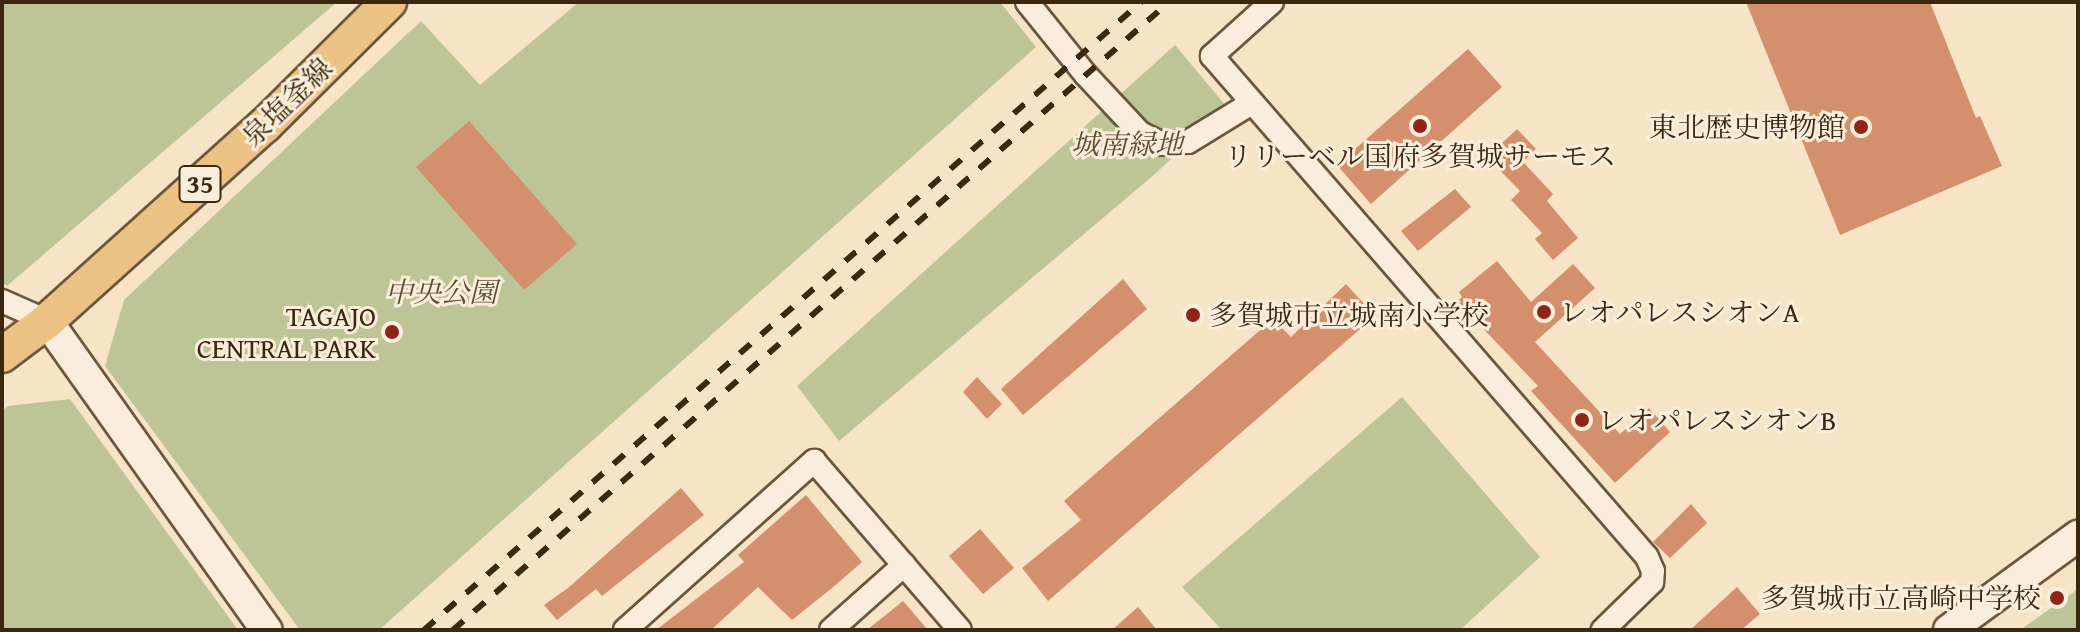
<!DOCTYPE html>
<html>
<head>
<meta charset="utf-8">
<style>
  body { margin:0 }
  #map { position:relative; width:2080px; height:632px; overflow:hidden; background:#f7e4c7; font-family:"Gentium Book Plus","Noto Serif JP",serif }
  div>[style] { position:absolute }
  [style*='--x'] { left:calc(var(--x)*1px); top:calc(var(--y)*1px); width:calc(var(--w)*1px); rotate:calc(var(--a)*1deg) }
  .green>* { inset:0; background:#bdc496 }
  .building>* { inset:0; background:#d48f6d }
  .roads { filter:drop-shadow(2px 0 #6b573d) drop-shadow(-2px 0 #6b573d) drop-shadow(0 2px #6b573d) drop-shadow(0 -2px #6b573d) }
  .street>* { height:22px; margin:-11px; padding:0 11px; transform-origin:11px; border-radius:11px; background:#faeddb }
  .secondary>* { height:30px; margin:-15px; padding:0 15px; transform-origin:15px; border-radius:15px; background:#faeddb }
  .primary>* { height:34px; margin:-17px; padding:0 17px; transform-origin:17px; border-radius:17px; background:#ecc284 }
  .rail>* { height:6px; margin-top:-3px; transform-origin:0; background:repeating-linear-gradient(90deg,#3c280f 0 14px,transparent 0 28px) }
  .dots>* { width:22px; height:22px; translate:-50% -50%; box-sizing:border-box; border:4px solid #faeddb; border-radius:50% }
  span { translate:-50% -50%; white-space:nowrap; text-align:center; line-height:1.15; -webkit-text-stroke:6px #faeddb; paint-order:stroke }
  .shield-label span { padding:2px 6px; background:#faeddb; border:2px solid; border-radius:6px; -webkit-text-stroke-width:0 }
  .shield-label { font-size:26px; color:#3c280f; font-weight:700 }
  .street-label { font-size:28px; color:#3c280f }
  .poi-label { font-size:28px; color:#3c280f }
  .right { translate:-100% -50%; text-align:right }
  .left { translate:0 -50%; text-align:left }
  .park-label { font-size:28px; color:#5c4f31; font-style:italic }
  .frame { position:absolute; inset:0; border:4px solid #3c280f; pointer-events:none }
</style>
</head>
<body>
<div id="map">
  <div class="green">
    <i style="clip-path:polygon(2px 2px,337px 2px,7px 286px,2px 283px)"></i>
    <i style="clip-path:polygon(579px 2px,1000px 2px,1036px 47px,379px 630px,300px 630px,105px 366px,124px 300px,421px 21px,480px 85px)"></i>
    <i style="clip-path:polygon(1175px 45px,1226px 106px,1155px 174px,839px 441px,797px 386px)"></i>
    <i style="clip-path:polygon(1402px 397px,1540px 557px,1460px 630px,1222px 630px,1182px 587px)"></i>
    <i style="clip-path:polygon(70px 399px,238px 630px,2px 630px,2px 411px,8px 406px)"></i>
    <i style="clip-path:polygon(2078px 589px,2078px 630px,2020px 630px)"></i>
  </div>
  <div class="building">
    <i style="clip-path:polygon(1746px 2px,1930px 2px,1976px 118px,1980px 116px,2002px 166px,1840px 235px)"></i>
    <i style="clip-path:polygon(1468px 49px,1502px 87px,1371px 204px,1337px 165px)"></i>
    <i style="clip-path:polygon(469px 121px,577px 244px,524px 290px,416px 167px)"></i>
    <i style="clip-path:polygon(1517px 129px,1536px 149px,1523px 162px,1553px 194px,1547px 201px,1578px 238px,1553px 260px,1535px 239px,1542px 233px,1511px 200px,1520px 191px,1487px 157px)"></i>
    <i style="clip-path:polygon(1455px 189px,1471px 207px,1418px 251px,1401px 231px)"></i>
    <i style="clip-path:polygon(1497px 261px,1531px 302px,1573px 264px,1595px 288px,1535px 342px,1620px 434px,1649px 408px,1670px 432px,1615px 483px,1531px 391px,1538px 386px,1457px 301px,1462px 297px,1459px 292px)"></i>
    <i style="clip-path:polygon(1123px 279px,1147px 309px,1023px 415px,1001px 389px)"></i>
    <i style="clip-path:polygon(1346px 284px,1375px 316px,1048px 601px,1022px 568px,1081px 520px,1064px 501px,1273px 319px,1291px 337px)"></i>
    <i style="clip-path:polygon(977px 377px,1002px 404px,987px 419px,963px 392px)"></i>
    <i style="clip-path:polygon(681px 488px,704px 515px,602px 596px,596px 589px,557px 620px,544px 605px,568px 588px)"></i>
    <i style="clip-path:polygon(806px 495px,862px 562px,832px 588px,792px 620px,758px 587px,711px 630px,656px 630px,744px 562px,738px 555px)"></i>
    <i style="clip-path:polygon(1691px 504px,1707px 523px,1670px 558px,1653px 542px)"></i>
    <i style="clip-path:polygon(980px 529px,1014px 568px,983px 594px,949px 556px)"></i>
    <i style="clip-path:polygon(1737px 587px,1760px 614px,1741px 630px,1690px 630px)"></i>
    <i style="clip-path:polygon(903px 601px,928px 630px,867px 630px)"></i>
    <i style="clip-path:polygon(1138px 607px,1157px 630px,1112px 630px)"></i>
  </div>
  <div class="roads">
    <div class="street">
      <i style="--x:1027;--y:2;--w:94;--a:51.1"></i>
      <i style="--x:1086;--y:75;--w:79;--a:47"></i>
      <i style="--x:1140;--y:133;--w:25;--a:26"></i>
      <i style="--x:1163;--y:144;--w:25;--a:-5"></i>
      <i style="--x:1188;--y:142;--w:73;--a:-31.5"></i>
      <i style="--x:1272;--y:2;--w:81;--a:138"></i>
      <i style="--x:1212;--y:56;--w:663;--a:49.03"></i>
      <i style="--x:1647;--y:557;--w:15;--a:67"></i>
      <i style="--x:1653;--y:571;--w:11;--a:95"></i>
      <i style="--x:1652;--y:582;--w:69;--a:135.6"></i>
      <i style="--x:2;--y:301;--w:49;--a:24"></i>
      <i style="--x:625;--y:630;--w:254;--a:-41.8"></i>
      <i style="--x:814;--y:461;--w:223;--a:49.2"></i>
      <i style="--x:831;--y:630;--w:98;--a:-41.7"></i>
    </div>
    <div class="secondary">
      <i style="--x:47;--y:321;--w:379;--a:54.6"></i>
      <i style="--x:1949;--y:630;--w:160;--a:-36.1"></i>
    </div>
    <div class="primary">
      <i style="--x:2;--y:355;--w:56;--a:-37.1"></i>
      <i style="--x:47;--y:321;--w:293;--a:-42"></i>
      <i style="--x:265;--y:125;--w:175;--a:-44.8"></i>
    </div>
  </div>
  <div class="rail">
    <i style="--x:424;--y:630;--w:953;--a:-41.21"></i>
    <i style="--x:453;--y:630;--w:952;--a:-41.25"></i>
  </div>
  <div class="dots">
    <i style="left:1420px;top:126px;background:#8f2418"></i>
    <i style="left:1861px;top:127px;background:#8f2418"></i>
    <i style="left:1544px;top:312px;background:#8f2418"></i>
    <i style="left:1193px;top:315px;background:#8f2418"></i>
    <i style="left:392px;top:332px;background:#8f2418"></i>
    <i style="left:1582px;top:420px;background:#8f2418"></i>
    <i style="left:2057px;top:598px;background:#8f2418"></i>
  </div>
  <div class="shield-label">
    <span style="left:200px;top:184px">35</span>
  </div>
  <div class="street-label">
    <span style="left:287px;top:102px;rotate:-44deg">泉塩釜線</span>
  </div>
  <div class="poi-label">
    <span class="right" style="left:1845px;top:127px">東北歴史博物館</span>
    <span style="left:1420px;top:156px">リリーベル国府多賀城サーモス</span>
    <span class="left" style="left:1560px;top:312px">レオパレスシオンA</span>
    <span class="left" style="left:1209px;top:315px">多賀城市立城南小学校</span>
    <span class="right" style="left:376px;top:332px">TAGAJO<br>CENTRAL PARK</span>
    <span class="left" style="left:1598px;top:420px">レオパレスシオンB</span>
    <span class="right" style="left:2041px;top:598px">多賀城市立高崎中学校</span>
  </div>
  <div class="park-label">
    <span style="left:1127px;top:144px">城南緑地</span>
    <span style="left:441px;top:292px">中央公園</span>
  </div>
  <div class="frame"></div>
</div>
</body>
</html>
